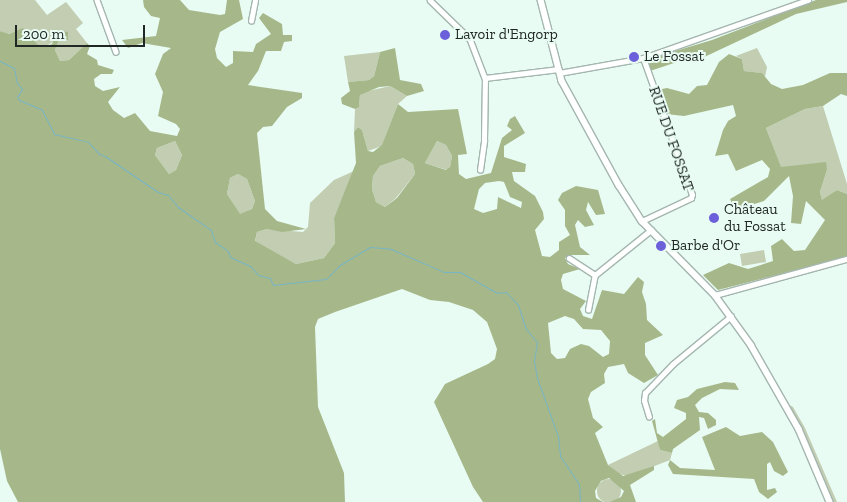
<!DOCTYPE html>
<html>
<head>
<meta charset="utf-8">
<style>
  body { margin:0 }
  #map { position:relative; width:847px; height:502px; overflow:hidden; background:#e8fcf4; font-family:"Zilla Slab",serif }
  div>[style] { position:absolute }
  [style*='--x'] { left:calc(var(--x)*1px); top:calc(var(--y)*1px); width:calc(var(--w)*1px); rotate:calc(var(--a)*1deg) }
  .green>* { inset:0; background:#c2cdb1 }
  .round { border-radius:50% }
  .forest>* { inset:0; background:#a6b88a }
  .stream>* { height:1px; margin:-0.5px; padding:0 0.5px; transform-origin:0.5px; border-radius:0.5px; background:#78b5c5 }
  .roads { filter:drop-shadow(1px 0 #a4b6af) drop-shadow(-1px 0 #a4b6af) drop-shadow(0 1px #a4b6af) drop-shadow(0 -1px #a4b6af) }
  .minor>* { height:4.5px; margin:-2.25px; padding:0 2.25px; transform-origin:2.25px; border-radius:2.25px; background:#fff }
  .tertiary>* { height:5.5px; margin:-2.75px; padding:0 2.75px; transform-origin:2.75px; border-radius:2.75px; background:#fff }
  .dots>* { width:14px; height:14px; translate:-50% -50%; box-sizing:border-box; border:2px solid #e8fcf4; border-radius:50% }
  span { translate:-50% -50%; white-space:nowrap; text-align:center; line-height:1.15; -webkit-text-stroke:4px #e8fcf4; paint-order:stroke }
  .poi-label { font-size:15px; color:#202724 }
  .left { translate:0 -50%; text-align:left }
  .street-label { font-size:15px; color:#202724 }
  .scale { position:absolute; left:15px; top:25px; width:130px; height:22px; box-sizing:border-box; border:2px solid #202724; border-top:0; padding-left:6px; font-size:15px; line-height:18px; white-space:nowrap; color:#202724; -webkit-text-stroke:4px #e8fcf4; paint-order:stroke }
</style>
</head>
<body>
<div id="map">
  <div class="green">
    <i style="clip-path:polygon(0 0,35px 0,47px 15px,66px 2px,83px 23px,76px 29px,87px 43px,69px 60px,60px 61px,55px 50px,59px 40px,68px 32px,45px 47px,38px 46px,23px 29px,8px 34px,0 31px)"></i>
    <i style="clip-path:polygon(757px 48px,767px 67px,765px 77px,761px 73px,744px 71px,742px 59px,736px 56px)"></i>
    <i style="clip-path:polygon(380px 52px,374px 76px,369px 80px,348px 82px,344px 56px)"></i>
    <i style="clip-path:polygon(390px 86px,407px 96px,398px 104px,382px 146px,368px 151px,362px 130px,358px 127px,354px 132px,355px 109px,359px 106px,360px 95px,364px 92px)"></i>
    <i style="clip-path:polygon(823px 106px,847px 184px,847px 194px,837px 190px,822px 201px,820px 192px,827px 170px,781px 168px,766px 128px,805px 109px)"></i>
    <i style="clip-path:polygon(175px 141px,182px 155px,176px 170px,169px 174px,155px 155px,157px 148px)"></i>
    <i style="clip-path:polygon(437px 141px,446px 145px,452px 156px,450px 167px,447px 170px,425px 163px)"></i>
    <i style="clip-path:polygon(403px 158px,413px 164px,415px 174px,396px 198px,385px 207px,376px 202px,372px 189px,373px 176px,380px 166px)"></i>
    <i style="clip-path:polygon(354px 171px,334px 218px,335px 243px,324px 258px,296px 264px,255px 242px,257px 232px,267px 229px,303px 232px,308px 227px,310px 203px,334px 180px)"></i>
    <i style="clip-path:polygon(238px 174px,247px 179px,255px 201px,252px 209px,240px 215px,227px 194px,230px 178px)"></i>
    <i style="clip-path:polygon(764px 250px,766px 262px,742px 266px,740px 254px)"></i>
    <i style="clip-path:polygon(786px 403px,793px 407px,805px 428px,837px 502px,833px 502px,821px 478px,804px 433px)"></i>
    <i style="clip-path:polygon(658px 441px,660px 450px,672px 453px,670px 460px,629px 476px,618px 474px,608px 465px)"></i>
    <i class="round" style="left:597px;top:479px;width:24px;height:24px"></i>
  </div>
  <div class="forest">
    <i style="clip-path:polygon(evenodd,143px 0,180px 0,189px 10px,220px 15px,225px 14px,227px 0,239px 0,243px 19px,220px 32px,215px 49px,217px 58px,226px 67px,233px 63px,233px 51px,253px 52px,256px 44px,271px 34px,259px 18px,263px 13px,282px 24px,283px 35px,292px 35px,292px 41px,284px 42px,281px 51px,266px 51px,258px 71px,248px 85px,302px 93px,302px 98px,287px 107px,272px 126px,263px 127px,257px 133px,265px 209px,277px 221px,306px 229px,282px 232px,267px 229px,257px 232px,255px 241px,296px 264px,324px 258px,335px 243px,334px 218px,356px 163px,354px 132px,358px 127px,362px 130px,368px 151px,373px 152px,382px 145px,398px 104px,408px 112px,458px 109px,467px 154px,458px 155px,459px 174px,466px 179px,491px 173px,502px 138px,512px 130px,507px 126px,510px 119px,515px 116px,525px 133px,504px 146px,504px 157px,526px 164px,525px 172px,512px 172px,514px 181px,535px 196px,543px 212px,544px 219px,535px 230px,542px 256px,550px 257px,559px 250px,559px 242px,570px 235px,565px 226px,565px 210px,558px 200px,562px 193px,576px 186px,598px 190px,605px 214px,596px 215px,588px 202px,586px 210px,594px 225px,585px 227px,578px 220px,575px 225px,580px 247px,590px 255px,571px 255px,565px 258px,568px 264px,580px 269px,563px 274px,561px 280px,563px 289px,586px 301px,580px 309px,583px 316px,592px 319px,602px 290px,624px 294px,638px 277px,644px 282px,642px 292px,646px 304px,647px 320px,663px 335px,645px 343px,645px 355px,658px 375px,644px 383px,628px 373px,624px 364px,608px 367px,604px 374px,605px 383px,591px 392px,588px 399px,593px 418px,603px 427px,595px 433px,608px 465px,623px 476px,654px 466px,654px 470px,630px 485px,636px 502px,610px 502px,621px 497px,624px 491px,609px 478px,601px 481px,595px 491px,596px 498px,603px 502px,483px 502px,473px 487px,434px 402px,445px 384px,488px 364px,495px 359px,497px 349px,487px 322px,473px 310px,449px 302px,430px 300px,402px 289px,335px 312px,318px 319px,315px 327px,318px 407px,344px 473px,345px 502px,18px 502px,7px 481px,0 449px,0 31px,9px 34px,23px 28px,38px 45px,45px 47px,52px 44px,57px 31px,68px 32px,68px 40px,59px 40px,55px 50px,60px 61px,69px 60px,87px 43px,90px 46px,87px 54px,97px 60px,98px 65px,114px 70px,112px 74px,101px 74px,94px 79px,95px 86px,103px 91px,120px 87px,108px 102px,113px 110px,124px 118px,135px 113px,150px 131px,177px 136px,180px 129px,176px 124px,158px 116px,163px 92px,155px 74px,163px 54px,171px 48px,142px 43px,128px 48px,122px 40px,156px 36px,160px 18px,151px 16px,144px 7px,143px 0,175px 141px,182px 155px,176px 170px,169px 174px,155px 155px,157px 148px,175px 141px,143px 0,437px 141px,446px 145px,452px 156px,450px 167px,446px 170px,425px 163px,437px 141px,143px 0,403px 158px,413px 164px,415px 174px,397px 198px,385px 207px,376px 202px,372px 189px,373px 176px,380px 166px,403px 158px,143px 0,238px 174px,247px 179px,255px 201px,252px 209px,240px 214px,227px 194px,230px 178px,238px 174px,143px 0,499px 181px,504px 182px,510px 197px,522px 202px,521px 208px,498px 197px,497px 209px,483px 213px,474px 209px,479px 189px,485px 183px,499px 181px,143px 0,565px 316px,574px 319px,583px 329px,601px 330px,610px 341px,609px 354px,603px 357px,589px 346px,581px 344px,570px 349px,565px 358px,557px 359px,551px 353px,548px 323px,565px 316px)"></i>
    <i style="clip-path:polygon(816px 0,847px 0,847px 2px,796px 14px,700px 59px,680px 61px,650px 71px,649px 59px,712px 40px)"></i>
    <i style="clip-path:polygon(395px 48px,400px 80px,421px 84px,424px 91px,407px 96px,390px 86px,379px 87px,360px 95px,359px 107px,355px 109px,342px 104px,341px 98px,350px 91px,348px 82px,369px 80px,374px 76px,380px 52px)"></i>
    <i style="clip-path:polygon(729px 54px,742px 59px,744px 71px,762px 73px,771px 84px,782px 89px,803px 85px,830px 73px,847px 73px,847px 96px,841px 94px,823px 106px,805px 109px,766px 128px,781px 167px,826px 162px,827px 170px,820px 192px,822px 200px,837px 190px,847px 194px,847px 257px,718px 290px,703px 275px,729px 263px,748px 269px,773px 261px,771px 246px,782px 239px,794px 251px,805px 250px,825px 220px,806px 201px,801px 224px,791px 223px,793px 196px,789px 176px,764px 201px,735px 210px,730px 199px,768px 177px,770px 169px,762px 160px,736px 171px,728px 154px,715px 156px,723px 130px,728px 121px,736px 116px,733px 105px,684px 116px,666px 114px,657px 90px,667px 88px,689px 94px,697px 86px,707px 85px,719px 62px)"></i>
    <i style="clip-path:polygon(725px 382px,735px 383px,739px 390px,720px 389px,702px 398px,695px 405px,699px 412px,708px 413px,716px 420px,716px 425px,708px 429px,704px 418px,699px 417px,700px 430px,673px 449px,672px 453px,660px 450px,652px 421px,655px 419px,657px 433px,663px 437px,686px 419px,686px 413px,674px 408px,677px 400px,688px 397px,697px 389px)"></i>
    <i style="clip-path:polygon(726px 427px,740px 436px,762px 432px,773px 442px,788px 472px,783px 476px,774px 471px,770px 462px,767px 464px,767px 490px,775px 488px,777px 492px,768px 499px,759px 492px,754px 479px,673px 474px,668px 465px,670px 460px,680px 468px,715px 470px,702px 437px)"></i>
  </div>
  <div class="stream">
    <i style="--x:0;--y:61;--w:16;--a:27"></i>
    <i style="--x:14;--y:68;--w:15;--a:79"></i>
    <i style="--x:17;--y:83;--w:8;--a:50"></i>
    <i style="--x:22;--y:89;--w:9;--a:122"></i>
    <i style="--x:17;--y:97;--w:4;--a:56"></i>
    <i style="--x:19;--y:100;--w:25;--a:23"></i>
    <i style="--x:42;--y:110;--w:27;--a:63"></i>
    <i style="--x:54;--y:134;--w:35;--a:13"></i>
    <i style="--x:88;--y:142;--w:16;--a:47"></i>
    <i style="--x:99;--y:154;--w:6;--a:18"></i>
    <i style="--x:105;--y:156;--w:64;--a:34.2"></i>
    <i style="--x:158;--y:192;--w:10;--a:17"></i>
    <i style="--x:168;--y:195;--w:16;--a:50"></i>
    <i style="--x:178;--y:207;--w:40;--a:34.9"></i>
    <i style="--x:211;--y:230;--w:13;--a:72"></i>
    <i style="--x:215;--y:242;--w:16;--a:35"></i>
    <i style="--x:228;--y:251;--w:6;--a:72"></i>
    <i style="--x:230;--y:257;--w:22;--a:24"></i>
    <i style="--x:250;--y:266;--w:12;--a:48"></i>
    <i style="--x:258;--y:275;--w:12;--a:14"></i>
    <i style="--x:270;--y:278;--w:8;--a:67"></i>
    <i style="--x:273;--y:285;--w:53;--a:-6.5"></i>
    <i style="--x:326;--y:279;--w:20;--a:-45"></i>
    <i style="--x:340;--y:265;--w:35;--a:-31"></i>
    <i style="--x:370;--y:247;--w:21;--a:5"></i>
    <i style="--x:391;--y:249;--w:58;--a:23.5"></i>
    <i style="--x:444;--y:272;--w:16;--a:0"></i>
    <i style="--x:460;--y:272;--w:43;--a:29.6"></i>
    <i style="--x:497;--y:293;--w:9;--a:-6"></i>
    <i style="--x:506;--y:292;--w:18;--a:47"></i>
    <i style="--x:518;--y:305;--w:25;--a:72"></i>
    <i style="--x:526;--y:329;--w:17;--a:50"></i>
    <i style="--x:537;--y:342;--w:20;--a:99"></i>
    <i style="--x:534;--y:362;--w:16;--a:79"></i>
    <i style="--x:537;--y:378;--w:62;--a:70.1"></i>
    <i style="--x:558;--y:436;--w:20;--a:84"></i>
    <i style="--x:560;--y:456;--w:34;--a:56"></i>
    <i style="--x:579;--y:484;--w:18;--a:87"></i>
  </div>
  <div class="roads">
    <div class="minor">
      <i style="--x:97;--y:0;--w:55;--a:69.9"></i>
      <i style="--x:430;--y:0;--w:56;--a:44.3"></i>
      <i style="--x:470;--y:39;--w:42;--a:69"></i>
      <i style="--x:485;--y:78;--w:74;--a:-7"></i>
      <i style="--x:251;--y:21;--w:21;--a:-79"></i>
      <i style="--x:559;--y:73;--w:85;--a:-10.1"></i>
      <i style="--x:643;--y:58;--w:175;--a:-19.4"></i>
      <i style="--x:480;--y:170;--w:30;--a:-82"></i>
      <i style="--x:484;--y:140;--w:62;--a:-89.1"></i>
      <i style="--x:642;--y:221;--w:54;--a:-25.1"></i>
      <i style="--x:691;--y:198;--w:3;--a:-72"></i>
      <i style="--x:692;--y:195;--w:145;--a:-109.7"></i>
      <i style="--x:569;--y:258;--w:31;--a:33"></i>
      <i style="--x:715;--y:295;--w:137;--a:-15.3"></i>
      <i style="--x:588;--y:310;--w:36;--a:-79"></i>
      <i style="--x:595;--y:275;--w:72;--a:-38.8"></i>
      <i style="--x:649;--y:417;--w:17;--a:-107"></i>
      <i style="--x:644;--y:401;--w:8;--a:-83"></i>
      <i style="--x:645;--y:393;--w:40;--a:-46"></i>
      <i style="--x:673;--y:364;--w:75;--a:-39.6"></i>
    </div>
    <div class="tertiary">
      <i style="--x:541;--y:0;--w:84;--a:75.5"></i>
      <i style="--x:562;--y:81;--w:119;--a:61.3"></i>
      <i style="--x:619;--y:185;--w:43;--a:57.4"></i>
      <i style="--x:642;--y:221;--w:104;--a:45.4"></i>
      <i style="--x:715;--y:295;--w:62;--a:54.2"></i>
      <i style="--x:751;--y:345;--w:97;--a:60.3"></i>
      <i style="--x:799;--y:429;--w:79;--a:67"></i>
    </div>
  </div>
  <div class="dots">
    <i style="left:445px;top:35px;background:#6b60da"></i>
    <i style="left:634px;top:57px;background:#6b60da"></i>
    <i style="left:714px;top:218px;background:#6b60da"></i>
    <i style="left:661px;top:246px;background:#6b60da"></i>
  </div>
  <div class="poi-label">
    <span class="left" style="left:455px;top:35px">Lavoir d'Engorp</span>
    <span class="left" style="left:644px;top:57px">Le Fossat</span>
    <span class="left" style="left:724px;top:218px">Château<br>du Fossat</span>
    <span class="left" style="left:671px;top:246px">Barbe d'Or</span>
  </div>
  <div class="street-label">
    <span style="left:671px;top:139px;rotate:71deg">RUE DU FOSSAT</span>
  </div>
  <div class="scale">200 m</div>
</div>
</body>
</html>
